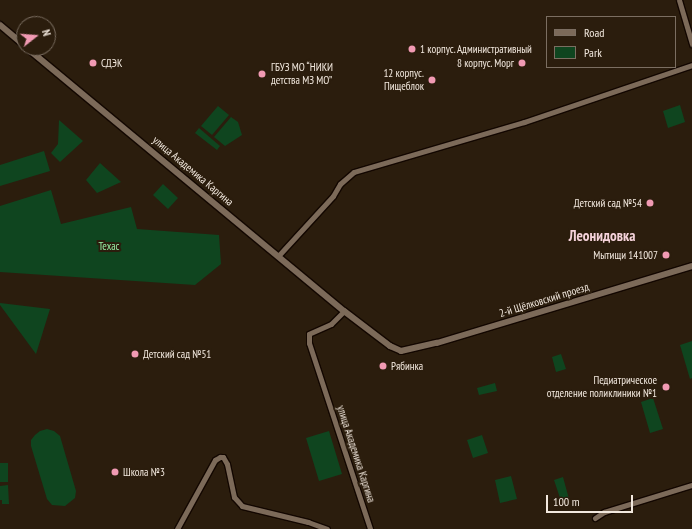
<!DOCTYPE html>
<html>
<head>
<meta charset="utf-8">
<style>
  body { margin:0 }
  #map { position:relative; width:692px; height:529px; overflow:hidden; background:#2b1d0d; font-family:"PT Sans Narrow",sans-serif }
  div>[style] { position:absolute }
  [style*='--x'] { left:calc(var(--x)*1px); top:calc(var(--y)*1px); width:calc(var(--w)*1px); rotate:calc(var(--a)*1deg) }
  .green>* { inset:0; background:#0f451f }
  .roads { filter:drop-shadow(1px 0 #130700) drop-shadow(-1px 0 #130700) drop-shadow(0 1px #130700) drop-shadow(0 -1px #130700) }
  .minor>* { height:5px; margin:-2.5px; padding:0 2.5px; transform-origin:2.5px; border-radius:2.5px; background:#7c6a59 }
  .tertiary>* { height:6px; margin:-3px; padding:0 3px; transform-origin:3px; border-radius:3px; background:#7c6a59 }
  .dots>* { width:11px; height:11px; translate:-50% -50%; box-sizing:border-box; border:2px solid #2b1d0d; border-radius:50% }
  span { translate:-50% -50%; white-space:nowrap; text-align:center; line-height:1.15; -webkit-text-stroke:4px #2b1d0d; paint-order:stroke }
  .poi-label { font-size:11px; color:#f2e8de }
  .left { translate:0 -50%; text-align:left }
  .right { translate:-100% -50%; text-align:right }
  .street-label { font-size:11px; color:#f2e8de }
  .park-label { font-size:11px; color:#96eea6 }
  .district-label { font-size:15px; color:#f5d2da; font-weight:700 }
  .legend { position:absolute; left:546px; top:16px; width:130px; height:52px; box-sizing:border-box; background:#2b1d0d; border:1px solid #7b6e61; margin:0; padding:5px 7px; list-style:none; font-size:12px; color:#f2e8de }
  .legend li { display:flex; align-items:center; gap:8px; height:20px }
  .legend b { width:20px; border:1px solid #7b6e61 }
  .north { position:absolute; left:16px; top:16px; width:40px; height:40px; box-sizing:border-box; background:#2b1d0d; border:1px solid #7b6e61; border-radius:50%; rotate:73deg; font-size:11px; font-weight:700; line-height:16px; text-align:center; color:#f2e8de }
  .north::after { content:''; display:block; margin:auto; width:14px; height:18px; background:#f19ab3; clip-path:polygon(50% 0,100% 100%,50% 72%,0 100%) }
  .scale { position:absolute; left:546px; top:495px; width:87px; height:18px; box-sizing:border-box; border:2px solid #f2e8de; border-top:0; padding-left:5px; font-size:12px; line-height:14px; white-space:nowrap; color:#f2e8de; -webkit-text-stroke:3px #2b1d0d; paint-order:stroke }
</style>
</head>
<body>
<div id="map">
  <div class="green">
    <i style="clip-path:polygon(680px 105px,685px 122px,668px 128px,663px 111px)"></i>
    <i style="clip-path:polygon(218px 106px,229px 115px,212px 135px,201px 126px)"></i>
    <i style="clip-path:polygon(231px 117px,238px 122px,242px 135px,225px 146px,214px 137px)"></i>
    <i style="clip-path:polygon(59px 120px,83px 141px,60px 162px,51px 153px,58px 144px)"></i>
    <i style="clip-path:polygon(199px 128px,220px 146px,217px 150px,195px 133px)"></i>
    <i style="clip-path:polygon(44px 151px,50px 171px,0 186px,0 165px)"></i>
    <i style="clip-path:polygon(100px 163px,121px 182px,97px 193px,86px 180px)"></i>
    <i style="clip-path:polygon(163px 184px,178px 198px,168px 209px,153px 195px)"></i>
    <i style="clip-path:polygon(51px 190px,61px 224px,131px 207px,137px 229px,219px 235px,221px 264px,195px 285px,0 272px,0 206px)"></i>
    <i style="clip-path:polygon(0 303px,50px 309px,36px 354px,0 305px)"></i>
    <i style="clip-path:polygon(692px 341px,692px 378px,690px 379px,680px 345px)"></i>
    <i style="clip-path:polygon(561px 354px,566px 369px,556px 372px,552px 357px)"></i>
    <i style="clip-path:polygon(495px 383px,497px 391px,479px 395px,477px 388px)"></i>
    <i style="clip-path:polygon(653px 398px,663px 429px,650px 433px,641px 402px)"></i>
    <i style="clip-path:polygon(47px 429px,54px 431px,60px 436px,76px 491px,75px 498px,65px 506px,52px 505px,47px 499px,31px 446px,31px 440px,35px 435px,40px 431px)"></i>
    <i style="clip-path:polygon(329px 431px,342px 474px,319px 481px,306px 438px)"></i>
    <i style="clip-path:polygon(482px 435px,488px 453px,473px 458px,467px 440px)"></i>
    <i style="clip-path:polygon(0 463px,8px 463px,8px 482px,0 482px)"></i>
    <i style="clip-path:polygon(511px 476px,517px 499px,500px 503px,495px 480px)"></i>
    <i style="clip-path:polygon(563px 477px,569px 499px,561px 501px,554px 480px)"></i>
    <i style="clip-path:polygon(8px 485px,9px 504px,2px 504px,2px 500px,0 500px,0 486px)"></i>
  </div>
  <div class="roads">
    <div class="minor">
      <i style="--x:679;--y:0;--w:46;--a:73.5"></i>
      <i style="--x:279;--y:255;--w:80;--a:-47.5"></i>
      <i style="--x:333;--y:196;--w:14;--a:-60"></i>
      <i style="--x:340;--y:184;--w:18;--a:-41"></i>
      <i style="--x:354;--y:172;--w:177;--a:-16.4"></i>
      <i style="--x:524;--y:122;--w:177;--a:-18.7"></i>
      <i style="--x:344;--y:311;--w:18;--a:135"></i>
      <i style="--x:331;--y:324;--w:24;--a:156"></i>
      <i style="--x:309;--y:334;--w:9;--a:90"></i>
      <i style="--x:309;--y:343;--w:196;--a:71.8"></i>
      <i style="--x:595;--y:518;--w:11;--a:-34"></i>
      <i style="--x:604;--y:512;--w:92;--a:-17.1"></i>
      <i style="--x:177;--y:529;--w:79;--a:-61.2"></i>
      <i style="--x:215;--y:460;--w:6;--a:-31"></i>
      <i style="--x:220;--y:457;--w:3;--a:0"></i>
      <i style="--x:223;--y:457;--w:8;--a:60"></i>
      <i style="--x:227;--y:464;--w:34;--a:78"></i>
      <i style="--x:234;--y:497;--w:12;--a:48"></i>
      <i style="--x:242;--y:506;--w:68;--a:13.6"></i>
      <i style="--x:308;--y:522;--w:20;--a:20"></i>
    </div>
    <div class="tertiary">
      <i style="--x:0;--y:25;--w:31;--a:40"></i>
      <i style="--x:27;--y:48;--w:412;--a:39.7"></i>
      <i style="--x:344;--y:311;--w:58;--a:37.3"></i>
      <i style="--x:390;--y:346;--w:12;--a:24"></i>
      <i style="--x:401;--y:351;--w:37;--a:-13"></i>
      <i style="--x:437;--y:343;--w:266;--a:-16.8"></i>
    </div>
  </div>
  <div class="dots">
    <i style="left:412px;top:49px;background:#f19ab3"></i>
    <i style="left:93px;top:63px;background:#f19ab3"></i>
    <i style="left:522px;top:63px;background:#f19ab3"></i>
    <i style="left:262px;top:74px;background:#f19ab3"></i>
    <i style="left:432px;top:80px;background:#f19ab3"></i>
    <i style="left:650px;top:203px;background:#f19ab3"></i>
    <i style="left:666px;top:255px;background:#f19ab3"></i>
    <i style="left:135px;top:354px;background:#f19ab3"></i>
    <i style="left:383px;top:366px;background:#f19ab3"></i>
    <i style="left:666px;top:387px;background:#f19ab3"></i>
    <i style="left:115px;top:472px;background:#f19ab3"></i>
  </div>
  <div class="poi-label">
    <span class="left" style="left:420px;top:49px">1 корпус. Административный</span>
    <span class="left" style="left:101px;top:63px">СДЭК</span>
    <span class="right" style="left:514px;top:63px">8 корпус. Морг</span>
    <span class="left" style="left:271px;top:74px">ГБУЗ МО “НИКИ<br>детства МЗ МО”</span>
    <span class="right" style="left:424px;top:80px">12 корпус.<br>Пищеблок</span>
    <span class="right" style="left:642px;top:203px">Детский сад №54</span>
    <span class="right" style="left:658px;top:255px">Мытищи 141007</span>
    <span class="left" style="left:143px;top:354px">Детский сад №51</span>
    <span class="left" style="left:391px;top:366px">Рябинка</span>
    <span class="right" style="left:657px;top:387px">Педиатрическое<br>отделение поликлиники №1</span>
    <span class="left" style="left:123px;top:472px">Школа №3</span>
  </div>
  <div class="street-label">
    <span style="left:193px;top:171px;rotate:40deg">улица Академика Каргина</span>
    <span style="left:544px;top:300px;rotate:-17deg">2-й Щёлковский проезд</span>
    <span style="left:356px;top:454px;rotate:72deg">улица Академика Каргина</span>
  </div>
  <div class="park-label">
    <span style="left:109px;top:246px">Техас</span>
  </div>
  <div class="district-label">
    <span style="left:602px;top:236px">Леонидовка</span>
  </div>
  <ul class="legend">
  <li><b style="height:5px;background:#7c6a59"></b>Road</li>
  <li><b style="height:11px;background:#0f451f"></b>Park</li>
  </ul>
  <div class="north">N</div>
  <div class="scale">100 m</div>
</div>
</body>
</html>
